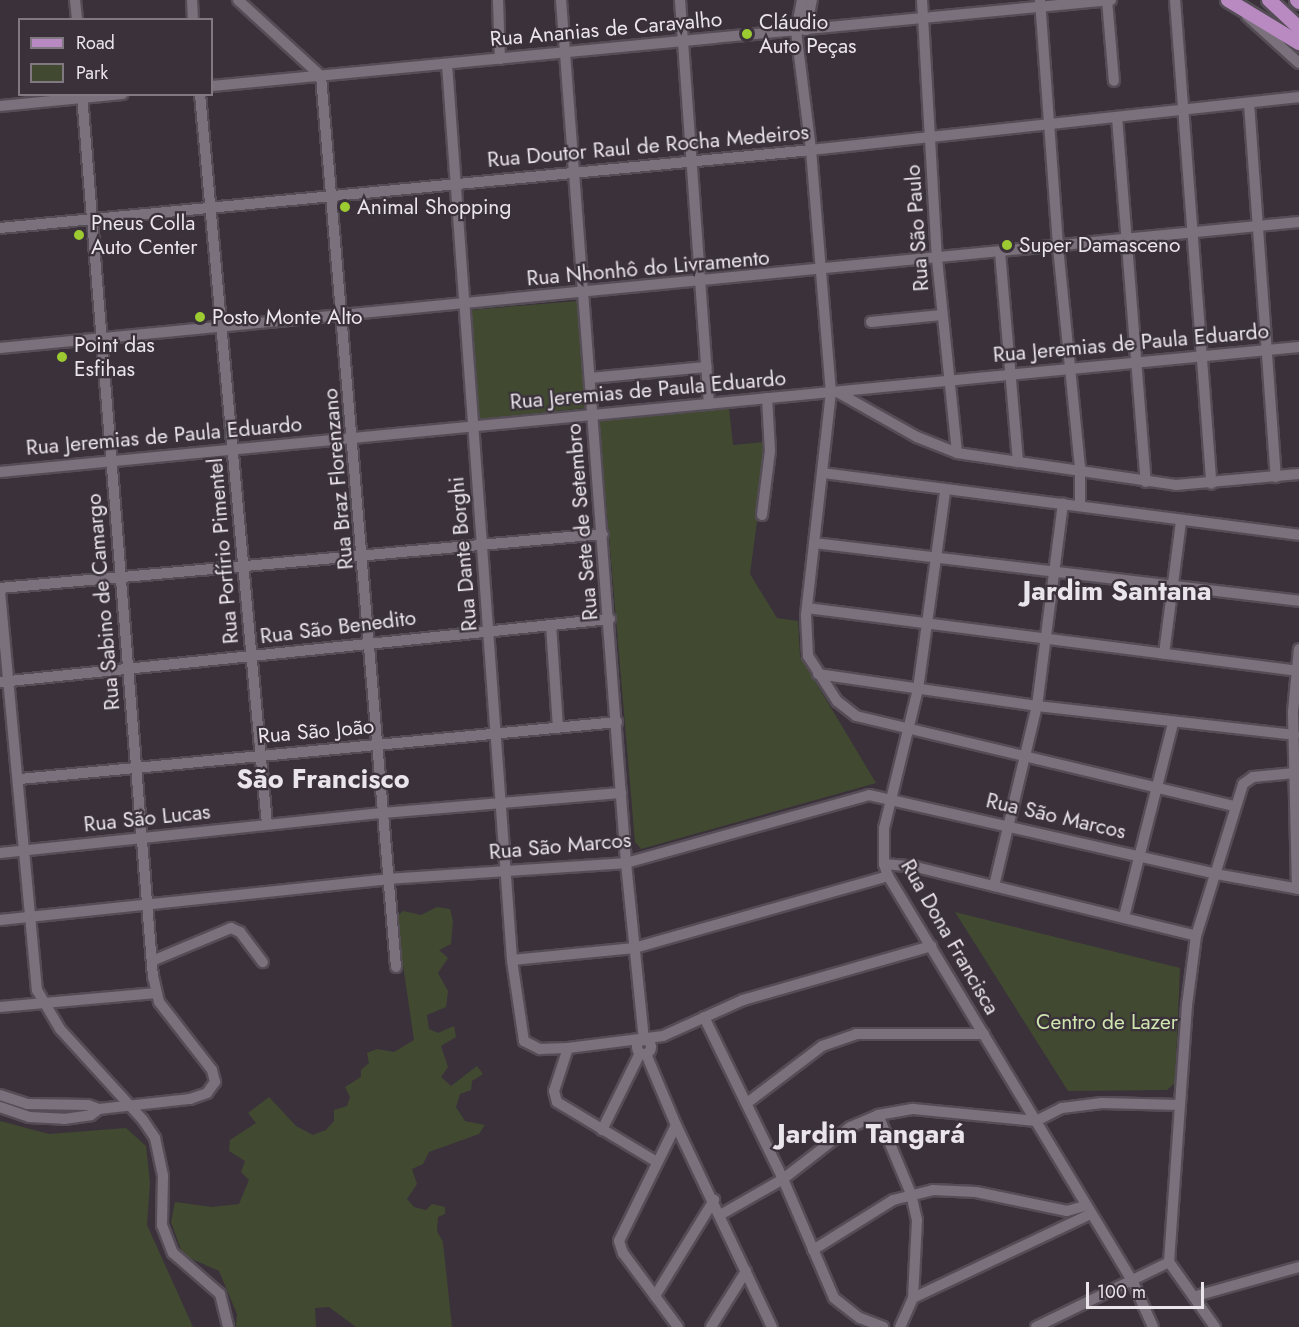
<!DOCTYPE html>
<html>
<head>
<meta charset="utf-8">
<style>
  body { margin:0 }
  #map { position:relative; width:1299px; height:1327px; overflow:hidden; background:#3a313b; font-family:Jost,sans-serif }
  div>[style] { position:absolute }
  [style*='--x'] { left:calc(var(--x)*1px); top:calc(var(--y)*1px); width:calc(var(--w)*1px); rotate:calc(var(--a)*1deg) }
  .green>* { inset:0; background:#414a31 }
  .roads { filter:drop-shadow(2px 0 #554d56) drop-shadow(-2px 0 #554d56) drop-shadow(0 2px #554d56) drop-shadow(0 -2px #554d56) }
  .minor>* { height:10px; margin:-5px; padding:0 5px; transform-origin:5px; border-radius:5px; background:#7b717d }
  .minor>.ring { margin:-5px; padding:0; box-sizing:content-box; background:none; border:10px solid #7b717d; border-radius:50% }
  .major>* { height:14px; margin:-7px; padding:0 7px; transform-origin:7px; border-radius:7px; background:#b98ac1 }
  .dots>* { width:16px; height:16px; translate:-50% -50%; box-sizing:border-box; border:3px solid #3a313b; border-radius:50% }
  span { translate:-50% -50%; white-space:nowrap; text-align:center; line-height:1.15; -webkit-text-stroke:4.5px #3a313b; paint-order:stroke }
  .poi-label { font-size:21px; color:#eae4eb }
  .left { translate:0 -50%; text-align:left }
  .street-label { font-size:21px; color:#eae4eb }
  .park-label { font-size:21px; color:#cfe5ae }
  .district-label { font-size:27px; color:#eae4eb; font-weight:700 }
  .legend { position:absolute; left:18px; top:18px; width:195px; height:78px; box-sizing:border-box; background:#3a313b; border:2px solid #807981; margin:0; padding:8px 10px; list-style:none; font-size:18px; color:#eae4eb }
  .legend li { display:flex; align-items:center; gap:12px; height:30px }
  .legend b { width:30px; border:2px solid #807981 }
  .scale { position:absolute; left:1086px; top:1282px; width:118px; height:27px; box-sizing:border-box; border:3px solid #eae4eb; border-top:0; padding-left:8px; font-size:18px; line-height:21px; white-space:nowrap; color:#eae4eb; -webkit-text-stroke:4px #3a313b; paint-order:stroke }
</style>
</head>
<body>
<div id="map">
  <div class="green">
    <i style="clip-path:polygon(578px 301px,585px 408px,479px 419px,470px 310px)"></i>
    <i style="clip-path:polygon(729px 408px,733px 445px,765px 442px,767px 447px,750px 574px,777px 618px,798px 621px,800px 656px,876px 783px,641px 849px,635px 842px,599px 419px)"></i>
    <i style="clip-path:polygon(437px 907px,450px 909px,453px 921px,451px 944px,439px 950px,448px 958px,438px 973px,448px 991px,446px 1007px,427px 1015px,429px 1029px,438px 1033px,454px 1026px,456px 1037px,441px 1046px,448px 1067px,441px 1077px,451px 1086px,477px 1066px,483px 1074px,472px 1081px,471px 1090px,460px 1094px,456px 1107px,465px 1121px,485px 1125px,479px 1134px,429px 1152px,423px 1164px,412px 1169px,417px 1184px,407px 1199px,414px 1207px,426px 1210px,432px 1204px,445px 1207px,445px 1214px,438px 1217px,437px 1231px,443px 1242px,452px 1327px,356px 1327px,329px 1307px,315px 1308px,316px 1327px,236px 1327px,237px 1314px,219px 1271px,183px 1255px,171px 1222px,175px 1202px,212px 1207px,239px 1204px,249px 1180px,241px 1172px,245px 1161px,229px 1151px,230px 1140px,256px 1123px,248px 1113px,269px 1097px,296px 1126px,313px 1135px,326px 1130px,334px 1121px,334px 1110px,347px 1106px,350px 1097px,345px 1087px,361px 1077px,361px 1070px,369px 1063px,367px 1053px,377px 1049px,394px 1052px,414px 1040px,396px 917px,403px 911px,421px 915px)"></i>
    <i style="clip-path:polygon(955px 912px,1180px 968px,1175px 1083px,1167px 1090px,1068px 1091px)"></i>
    <i style="clip-path:polygon(0 1121px,49px 1134px,126px 1128px,146px 1146px,150px 1182px,147px 1225px,193px 1327px,0 1327px)"></i>
  </div>
  <div class="roads">
    <div class="minor">
      <i style="--x:75;--y:0;--w:20;--a:84"></i>
      <i style="--x:192;--y:0;--w:20;--a:87"></i>
      <i style="--x:238;--y:0;--w:113;--a:42.5"></i>
      <i style="--x:321;--y:76;--w:894;--a:85.19"></i>
      <i style="--x:498;--y:0;--w:59;--a:88.1"></i>
      <i style="--x:561;--y:0;--w:865;--a:85.69"></i>
      <i style="--x:626;--y:863;--w:178;--a:84.2"></i>
      <i style="--x:680;--y:0;--w:405;--a:85.9"></i>
      <i style="--x:802;--y:0;--w:32;--a:101"></i>
      <i style="--x:796;--y:31;--w:120;--a:82.8"></i>
      <i style="--x:811;--y:150;--w:243;--a:85.3"></i>
      <i style="--x:831;--y:392;--w:225;--a:96.4"></i>
      <i style="--x:806;--y:616;--w:40;--a:87.1"></i>
      <i style="--x:808;--y:656;--w:54;--a:57.2"></i>
      <i style="--x:837;--y:701;--w:24;--a:38"></i>
      <i style="--x:856;--y:716;--w:389;--a:13.4"></i>
      <i style="--x:922;--y:0;--w:259;--a:86.7"></i>
      <i style="--x:937;--y:259;--w:195;--a:84.1"></i>
      <i style="--x:1040;--y:0;--w:248;--a:85.8"></i>
      <i style="--x:1058;--y:247;--w:220;--a:84.3"></i>
      <i style="--x:1080;--y:466;--w:40;--a:90"></i>
      <i style="--x:1107;--y:0;--w:81;--a:85.1"></i>
      <i style="--x:1175;--y:0;--w:485;--a:85.7"></i>
      <i style="--x:1247;--y:16;--w:70;--a:42.1"></i>
      <i style="--x:806;--y:30;--w:31;--a:-79"></i>
      <i style="--x:447;--y:64;--w:898;--a:85.85"></i>
      <i style="--x:512;--y:960;--w:82;--a:81.6"></i>
      <i style="--x:524;--y:1041;--w:18;--a:27"></i>
      <i style="--x:540;--y:1049;--w:28;--a:-2"></i>
      <i style="--x:568;--y:1048;--w:96;--a:-7.2"></i>
      <i style="--x:663;--y:1036;--w:88;--a:-24.2"></i>
      <i style="--x:743;--y:1000;--w:196;--a:-16"></i>
      <i style="--x:212;--y:86;--w:903;--a:-5.46"></i>
      <i style="--x:200;--y:94;--w:733;--a:84.76"></i>
      <i style="--x:1249;--y:103;--w:375;--a:85.9"></i>
      <i style="--x:0;--y:106;--w:123;--a:-5.6"></i>
      <i style="--x:1117;--y:117;--w:366;--a:85.5"></i>
      <i style="--x:0;--y:228;--w:815;--a:-5.49"></i>
      <i style="--x:811;--y:150;--w:491;--a:-6.2"></i>
      <i style="--x:1000;--y:252;--w:211;--a:85.1"></i>
      <i style="--x:871;--y:322;--w:71;--a:-5.6"></i>
      <i style="--x:0;--y:348;--w:1305;--a:-5.54"></i>
      <i style="--x:590;--y:378;--w:117;--a:-5.4"></i>
      <i style="--x:837;--y:392;--w:92;--a:29.4"></i>
      <i style="--x:917;--y:437;--w:43;--a:21.8"></i>
      <i style="--x:957;--y:453;--w:221;--a:8.3"></i>
      <i style="--x:1176;--y:485;--w:123;--a:-5.1"></i>
      <i style="--x:0;--y:472;--w:1305;--a:-5.5"></i>
      <i style="--x:823;--y:473;--w:480;--a:7.4"></i>
      <i style="--x:945;--y:492;--w:199;--a:97.8"></i>
      <i style="--x:918;--y:689;--w:143;--a:103.7"></i>
      <i style="--x:884;--y:828;--w:36;--a:90"></i>
      <i style="--x:884;--y:864;--w:13;--a:72"></i>
      <i style="--x:888;--y:876;--w:472;--a:58.9"></i>
      <i style="--x:1132;--y:1280;--w:51;--a:65.9"></i>
      <i style="--x:762;--y:515;--w:64;--a:-82.9"></i>
      <i style="--x:770;--y:451;--w:53;--a:-93.2"></i>
      <i style="--x:814;--y:543;--w:488;--a:6.8"></i>
      <i style="--x:0;--y:588;--w:605;--a:-5.12"></i>
      <i style="--x:0;--y:592;--w:400;--a:84.7"></i>
      <i style="--x:37;--y:990;--w:45;--a:59.5"></i>
      <i style="--x:60;--y:1029;--w:123;--a:47.6"></i>
      <i style="--x:143;--y:1120;--w:22;--a:56"></i>
      <i style="--x:155;--y:1138;--w:39;--a:78"></i>
      <i style="--x:163;--y:1176;--w:49;--a:91.2"></i>
      <i style="--x:162;--y:1225;--w:30;--a:69"></i>
      <i style="--x:173;--y:1253;--w:62;--a:41.1"></i>
      <i style="--x:220;--y:1294;--w:34;--a:76"></i>
      <i style="--x:807;--y:608;--w:496;--a:7.3"></i>
      <i style="--x:551;--y:625;--w:102;--a:86.1"></i>
      <i style="--x:1164;--y:654;--w:134;--a:-82.7"></i>
      <i style="--x:818;--y:674;--w:221;--a:8.3"></i>
      <i style="--x:1037;--y:706;--w:259;--a:6.4"></i>
      <i style="--x:0;--y:682;--w:613;--a:-5.9"></i>
      <i style="--x:20;--y:779;--w:600;--a:-5.45"></i>
      <i style="--x:0;--y:853;--w:384;--a:-6"></i>
      <i style="--x:382;--y:813;--w:240;--a:-4.8"></i>
      <i style="--x:884;--y:864;--w:32;--a:5"></i>
      <i style="--x:916;--y:867;--w:288;--a:13.8"></i>
      <i style="--x:994;--y:886;--w:185;--a:-76.6"></i>
      <i style="--x:1037;--y:706;--w:204;--a:-82.7"></i>
      <i style="--x:1297;--y:889;--w:177;--a:-91.3"></i>
      <i style="--x:1293;--y:712;--w:63;--a:-84.6"></i>
      <i style="--x:1124;--y:917;--w:200;--a:-75.8"></i>
      <i style="--x:0;--y:920;--w:390;--a:-6"></i>
      <i style="--x:388;--y:879;--w:239;--a:-3.8"></i>
      <i style="--x:626;--y:863;--w:252;--a:-15.6"></i>
      <i style="--x:869;--y:795;--w:356;--a:12.8"></i>
      <i style="--x:1216;--y:874;--w:84;--a:10.2"></i>
      <i style="--x:512;--y:960;--w:123;--a:-5.6"></i>
      <i style="--x:634;--y:948;--w:264;--a:-15.8"></i>
      <i style="--x:152;--y:961;--w:86;--a:-22.7"></i>
      <i style="--x:231;--y:928;--w:10;--a:24"></i>
      <i style="--x:240;--y:932;--w:38;--a:53"></i>
      <i style="--x:0;--y:1007;--w:157;--a:-5.1"></i>
      <i style="--x:704;--y:1017;--w:180;--a:64"></i>
      <i style="--x:783;--y:1179;--w:129;--a:66.8"></i>
      <i style="--x:834;--y:1298;--w:33;--a:38"></i>
      <i style="--x:860;--y:1318;--w:25;--a:21"></i>
      <i class="ring" style="left:637px;top:1040px;width:4px;height:4px"></i>
      <i style="--x:568;--y:1048;--w:45;--a:108"></i>
      <i style="--x:554;--y:1091;--w:11;--a:75"></i>
      <i style="--x:557;--y:1102;--w:117;--a:31"></i>
      <i style="--x:646;--y:1054;--w:77;--a:67.1"></i>
      <i style="--x:676;--y:1125;--w:224;--a:64.6"></i>
      <i style="--x:0;--y:1095;--w:28;--a:18"></i>
      <i style="--x:27;--y:1104;--w:61;--a:0.9"></i>
      <i style="--x:88;--y:1105;--w:12;--a:20"></i>
      <i style="--x:747;--y:1103;--w:94;--a:-37.2"></i>
      <i style="--x:822;--y:1046;--w:36;--a:-19"></i>
      <i style="--x:856;--y:1034;--w:128;--a:0"></i>
      <i style="--x:0;--y:1107;--w:31;--a:19"></i>
      <i style="--x:29;--y:1117;--w:35;--a:3"></i>
      <i style="--x:64;--y:1119;--w:27;--a:-8"></i>
      <i style="--x:91;--y:1115;--w:10;--a:-37"></i>
      <i style="--x:99;--y:1109;--w:92;--a:-6.3"></i>
      <i style="--x:190;--y:1099;--w:18;--a:-19"></i>
      <i style="--x:207;--y:1093;--w:14;--a:-54"></i>
      <i style="--x:215;--y:1082;--w:12;--a:-104"></i>
      <i style="--x:212;--y:1070;--w:86;--a:-127.9"></i>
      <i style="--x:159;--y:1002;--w:26;--a:-103"></i>
      <i style="--x:153;--y:977;--w:886;--a:-94.6"></i>
      <i style="--x:878;--y:1115;--w:86;--a:67.3"></i>
      <i style="--x:911;--y:1194;--w:27;--a:77"></i>
      <i style="--x:917;--y:1220;--w:78;--a:92.9"></i>
      <i style="--x:913;--y:1298;--w:32;--a:114"></i>
      <i style="--x:676;--y:1125;--w:129;--a:116.2"></i>
      <i style="--x:619;--y:1241;--w:13;--a:72"></i>
      <i style="--x:623;--y:1253;--w:92;--a:53.4"></i>
      <i style="--x:602;--y:1130;--w:86;--a:-63.7"></i>
      <i style="--x:720;--y:1215;--w:73;--a:-29.7"></i>
      <i style="--x:783;--y:1179;--w:85;--a:-37.8"></i>
      <i style="--x:850;--y:1127;--w:30;--a:-23"></i>
      <i style="--x:878;--y:1115;--w:36;--a:-10"></i>
      <i style="--x:913;--y:1109;--w:124;--a:5.6"></i>
      <i style="--x:1036;--y:1121;--w:29;--a:-27"></i>
      <i style="--x:1062;--y:1108;--w:40;--a:-7.1"></i>
      <i style="--x:1102;--y:1103;--w:78;--a:1.5"></i>
      <i style="--x:813;--y:1250;--w:94;--a:-32"></i>
      <i style="--x:893;--y:1200;--w:41;--a:-14"></i>
      <i style="--x:933;--y:1190;--w:43;--a:2.7"></i>
      <i style="--x:976;--y:1192;--w:93;--a:11.8"></i>
      <i style="--x:1067;--y:1211;--w:19;--a:-16"></i>
      <i style="--x:1169;--y:1262;--w:258;--a:-86"></i>
      <i style="--x:1187;--y:1005;--w:70;--a:-82.6"></i>
      <i style="--x:1196;--y:936;--w:159;--a:-72.8"></i>
      <i style="--x:1243;--y:784;--w:12;--a:-35"></i>
      <i style="--x:1253;--y:777;--w:42;--a:-5.4"></i>
      <i style="--x:1169;--y:1262;--w:80;--a:54.7"></i>
      <i style="--x:655;--y:1296;--w:113;--a:-58.4"></i>
      <i style="--x:1196;--y:1296;--w:107;--a:-15.7"></i>
      <i style="--x:913;--y:1298;--w:197;--a:-25.3"></i>
      <i style="--x:711;--y:1327;--w:66;--a:-58"></i>
      <i style="--x:1036;--y:1327;--w:148;--a:-26"></i>
    </div>
    <div class="major">
      <i style="--x:1228;--y:0;--w:83;--a:31.2"></i>
      <i style="--x:1269;--y:0;--w:41;--a:43"></i>
      <i style="--x:1297;--y:0;--w:3;--a:45"></i>
    </div>
  </div>
  <div class="dots">
    <i style="left:747px;top:34px;background:#9cca31"></i>
    <i style="left:345px;top:207px;background:#9cca31"></i>
    <i style="left:79px;top:235px;background:#9cca31"></i>
    <i style="left:1007px;top:245px;background:#9cca31"></i>
    <i style="left:200px;top:317px;background:#9cca31"></i>
    <i style="left:62px;top:357px;background:#9cca31"></i>
  </div>
  <div class="poi-label">
    <span class="left" style="left:759px;top:34px">Cláudio<br>Auto Peças</span>
    <span class="left" style="left:357px;top:207px">Animal Shopping</span>
    <span class="left" style="left:91px;top:235px">Pneus Colla<br>Auto Center</span>
    <span class="left" style="left:1019px;top:245px">Super Damasceno</span>
    <span class="left" style="left:212px;top:317px">Posto Monte Alto</span>
    <span class="left" style="left:74px;top:357px">Point das<br>Esfihas</span>
  </div>
  <div class="street-label">
    <span style="left:606px;top:29px;rotate:-5deg">Rua Ananias de Caravalho</span>
    <span style="left:648px;top:146px;rotate:-5deg">Rua Doutor Raul de Rocha Medeiros</span>
    <span style="left:917px;top:228px;rotate:-94deg">Rua São Paulo</span>
    <span style="left:648px;top:268px;rotate:-5deg">Rua Nhonhô do Livramento</span>
    <span style="left:1131px;top:343px;rotate:-5deg">Rua Jeremias de Paula Eduardo</span>
    <span style="left:648px;top:390px;rotate:-5deg">Rua Jeremias de Paula Eduardo</span>
    <span style="left:164px;top:436px;rotate:-5deg">Rua Jeremias de Paula Eduardo</span>
    <span style="left:338px;top:479px;rotate:-95deg">Rua Braz Florenzano</span>
    <span style="left:582px;top:522px;rotate:-95deg">Rua Sete de Setembro</span>
    <span style="left:223px;top:551px;rotate:-95deg">Rua Porfírio Pimentel</span>
    <span style="left:463px;top:554px;rotate:-95deg">Rua Dante Borghi</span>
    <span style="left:103px;top:602px;rotate:-95deg">Rua Sabino de Camargo</span>
    <span style="left:338px;top:627px;rotate:-7deg">Rua São Benedito</span>
    <span style="left:316px;top:731px;rotate:-5deg">Rua São João</span>
    <span style="left:1056px;top:816px;rotate:13deg">Rua São Marcos</span>
    <span style="left:147px;top:818px;rotate:-6deg">Rua São Lucas</span>
    <span style="left:560px;top:846px;rotate:-5deg">Rua São Marcos</span>
    <span style="left:950px;top:937px;rotate:60deg">Rua Dona Francisca</span>
  </div>
  <div class="park-label">
    <span style="left:1107px;top:1022px">Centro de Lazer</span>
  </div>
  <div class="district-label">
    <span style="left:1117px;top:591px">Jardim Santana</span>
    <span style="left:323px;top:779px">São Francisco</span>
    <span style="left:871px;top:1134px">Jardim Tangará</span>
  </div>
  <ul class="legend">
  <li><b style="height:8px;background:#b98ac1"></b>Road</li>
  <li><b style="height:16px;background:#414a31"></b>Park</li>
  </ul>
  <div class="scale">100 m</div>
</div>
</body>
</html>
